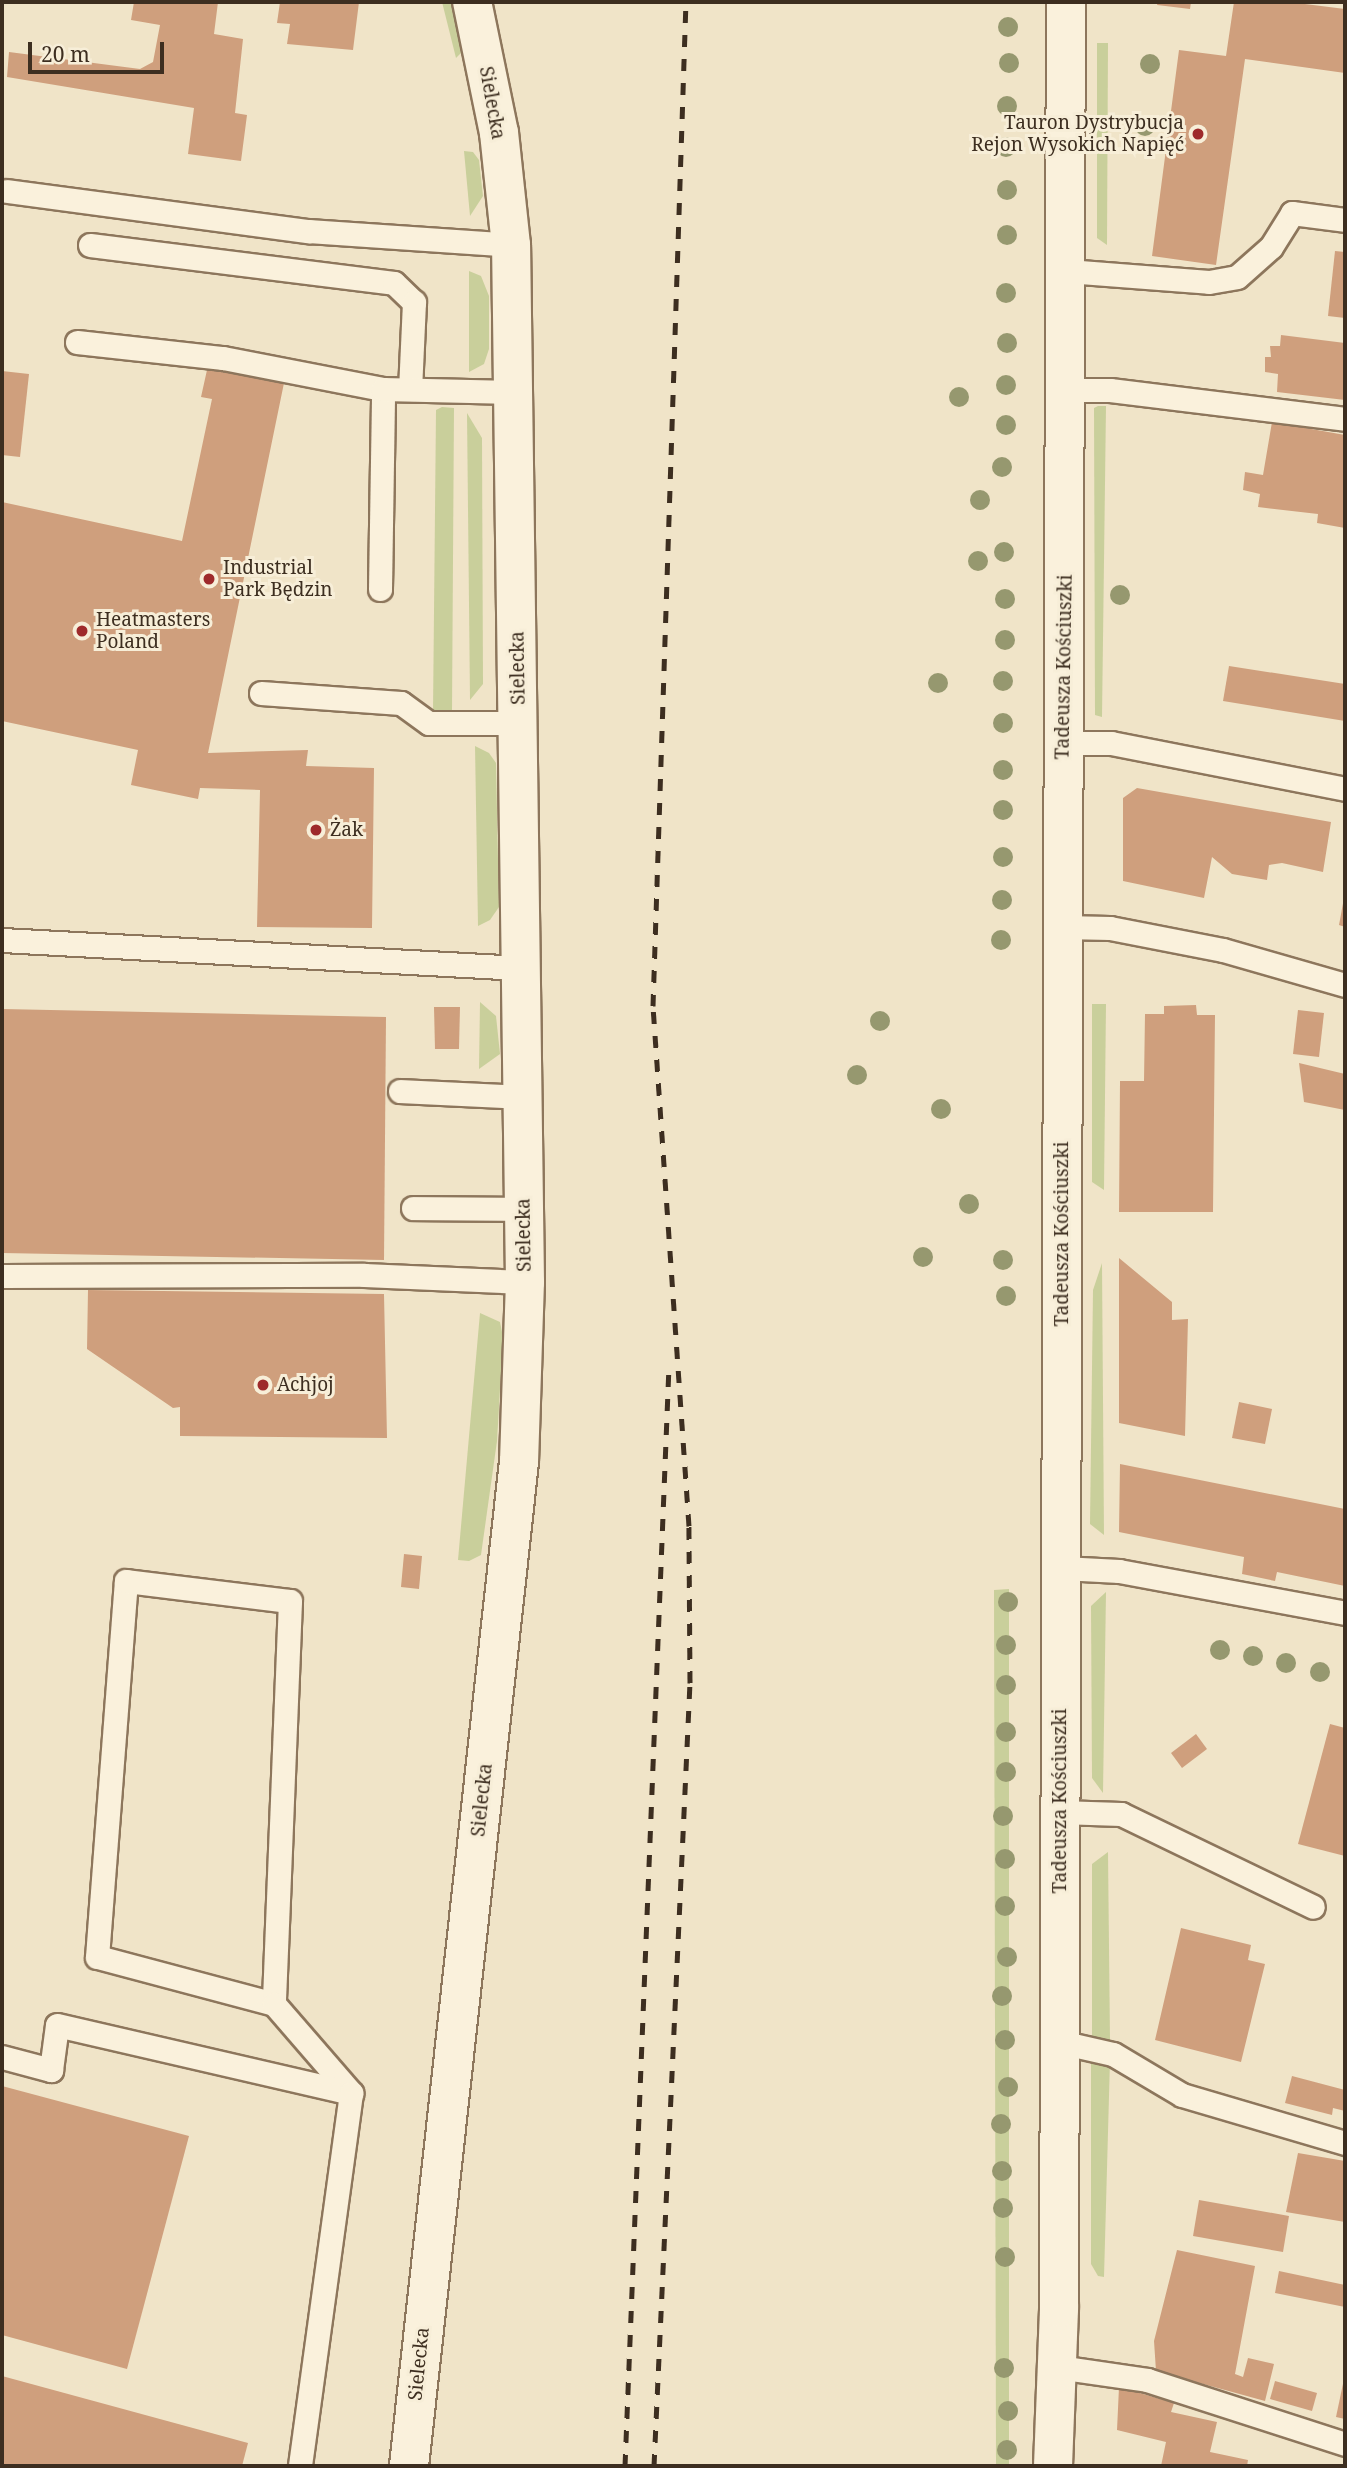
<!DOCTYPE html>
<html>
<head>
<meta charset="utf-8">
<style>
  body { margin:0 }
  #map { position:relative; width:1347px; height:2468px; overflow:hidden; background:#f0e4c8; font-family:"Noto Serif",serif }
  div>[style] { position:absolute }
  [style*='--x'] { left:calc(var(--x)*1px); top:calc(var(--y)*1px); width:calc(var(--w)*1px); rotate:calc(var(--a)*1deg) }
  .green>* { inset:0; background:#c9cf9b }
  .building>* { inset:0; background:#cf9f7d }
  .roads { filter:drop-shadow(2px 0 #8d765c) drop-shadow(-2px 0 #8d765c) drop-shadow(0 2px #8d765c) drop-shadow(0 -2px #8d765c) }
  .service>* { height:23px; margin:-11.5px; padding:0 11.5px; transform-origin:11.5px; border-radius:11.5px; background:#faf1dc }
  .minor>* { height:38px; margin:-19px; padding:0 19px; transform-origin:19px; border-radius:19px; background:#faf1dc }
  .tertiary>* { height:38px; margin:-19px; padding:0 19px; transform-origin:19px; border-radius:19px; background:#faf1dc }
  .rail>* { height:5px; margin-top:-2.5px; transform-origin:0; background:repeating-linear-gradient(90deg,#3d2e20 0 12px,transparent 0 24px) }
  .trees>* { width:20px; height:20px; margin:-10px; border-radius:50%; background:#96986f }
  .dots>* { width:19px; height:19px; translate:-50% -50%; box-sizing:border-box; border:4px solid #f7eed8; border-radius:50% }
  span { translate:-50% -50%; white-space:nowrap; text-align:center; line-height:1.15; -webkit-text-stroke:6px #f7eed8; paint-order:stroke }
  .street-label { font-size:19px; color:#3d2e20 }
  .poi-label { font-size:19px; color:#3d2e20 }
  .right { translate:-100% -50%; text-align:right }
  .left { translate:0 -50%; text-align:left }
  .frame { position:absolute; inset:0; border:4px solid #3d2e20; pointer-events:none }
  .scale { position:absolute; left:28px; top:42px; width:136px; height:32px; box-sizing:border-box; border:4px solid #3d2e20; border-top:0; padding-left:9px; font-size:21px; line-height:24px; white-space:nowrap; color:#3d2e20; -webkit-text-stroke:5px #f7eed8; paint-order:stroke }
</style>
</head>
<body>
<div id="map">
  <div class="green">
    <i style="clip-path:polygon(442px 2px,452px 2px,461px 53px,456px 58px)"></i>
    <i style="clip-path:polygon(1097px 43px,1108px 43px,1107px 245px,1097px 238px)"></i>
    <i style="clip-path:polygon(464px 151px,473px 152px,479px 160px,483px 196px,470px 216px)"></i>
    <i style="clip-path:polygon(469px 271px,481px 276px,489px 296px,489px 349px,484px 364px,469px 372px)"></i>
    <i style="clip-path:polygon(1098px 406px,1106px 406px,1102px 717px,1095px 715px,1094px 408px)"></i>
    <i style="clip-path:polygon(442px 407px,454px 408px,452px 712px,433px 712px,436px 410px)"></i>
    <i style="clip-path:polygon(467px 413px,482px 438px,483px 684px,470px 700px)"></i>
    <i style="clip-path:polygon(475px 746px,489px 753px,496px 763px,499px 907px,490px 920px,478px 926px)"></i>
    <i style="clip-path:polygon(480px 1002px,496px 1016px,500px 1054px,479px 1069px)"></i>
    <i style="clip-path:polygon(1092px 1004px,1106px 1004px,1104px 1190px,1092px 1182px)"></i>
    <i style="clip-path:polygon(1102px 1263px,1104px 1535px,1090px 1524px,1093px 1290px)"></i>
    <i style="clip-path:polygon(480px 1313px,500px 1322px,503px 1337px,497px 1441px,481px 1555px,469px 1561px,458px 1560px)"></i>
    <i style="clip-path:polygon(1009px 1589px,1009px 2466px,996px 2466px,994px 1590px)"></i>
    <i style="clip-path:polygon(1106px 1592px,1103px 1793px,1092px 1778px,1091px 1606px)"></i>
    <i style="clip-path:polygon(1108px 1852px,1110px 2040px,1092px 2041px,1092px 1864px)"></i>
    <i style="clip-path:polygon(1091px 2059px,1110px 2060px,1104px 2277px,1098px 2276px,1091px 2264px)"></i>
  </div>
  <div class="building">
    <i style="clip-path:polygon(134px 2px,218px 2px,214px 34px,243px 39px,235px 113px,247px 115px,241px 161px,188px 154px,194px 108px,7px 77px,9px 52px,140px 69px,153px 62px,160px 25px,131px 20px)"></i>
    <i style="clip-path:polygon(280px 2px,359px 2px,353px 50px,287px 44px,290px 24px,277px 23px)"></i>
    <i style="clip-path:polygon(1158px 2px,1191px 2px,1190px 9px,1157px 5px)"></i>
    <i style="clip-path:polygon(1234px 2px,1289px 2px,1345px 9px,1345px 73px,1245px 59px,1216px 265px,1152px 256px,1179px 50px,1226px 56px)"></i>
    <i style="clip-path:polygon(1335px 251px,1345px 252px,1345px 318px,1328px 316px)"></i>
    <i style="clip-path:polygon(1281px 335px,1345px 343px,1345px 400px,1277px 392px,1278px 374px,1265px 372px,1265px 357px,1271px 357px,1270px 346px,1280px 346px)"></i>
    <i style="clip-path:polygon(218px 369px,284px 383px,208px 753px,308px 750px,306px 766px,374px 768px,372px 928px,257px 927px,260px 790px,200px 788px,198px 799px,131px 785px,138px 750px,2px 721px,2px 502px,182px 541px,212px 399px,201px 397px,207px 370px)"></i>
    <i style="clip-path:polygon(2px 371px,29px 374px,20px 457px,2px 455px)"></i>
    <i style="clip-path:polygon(1272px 422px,1345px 435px,1345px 528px,1317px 523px,1318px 514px,1258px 507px,1260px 494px,1243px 490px,1245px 472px,1263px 475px)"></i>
    <i style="clip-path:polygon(1229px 666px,1345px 684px,1345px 721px,1223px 701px)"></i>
    <i style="clip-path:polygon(1137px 788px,1331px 822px,1323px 872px,1282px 863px,1269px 865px,1267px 880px,1232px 874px,1212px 857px,1204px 898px,1123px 881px,1123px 798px)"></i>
    <i style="clip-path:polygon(1344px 898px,1345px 899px,1345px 927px,1339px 925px)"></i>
    <i style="clip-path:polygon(1196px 1005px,1197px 1015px,1215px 1015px,1213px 1212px,1119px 1212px,1120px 1081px,1144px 1081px,1145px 1014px,1164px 1014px,1164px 1006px)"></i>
    <i style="clip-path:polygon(434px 1007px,460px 1007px,459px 1049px,435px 1049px)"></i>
    <i style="clip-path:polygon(2px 1009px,386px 1017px,384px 1260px,2px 1253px)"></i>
    <i style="clip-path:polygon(1298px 1010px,1324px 1013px,1319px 1057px,1293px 1054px)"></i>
    <i style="clip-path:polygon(1299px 1063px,1345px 1074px,1345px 1110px,1304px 1102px)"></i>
    <i style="clip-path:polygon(1119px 1258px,1172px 1302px,1172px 1320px,1188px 1319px,1185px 1436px,1119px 1423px)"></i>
    <i style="clip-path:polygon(88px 1290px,384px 1294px,387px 1438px,180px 1436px,180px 1407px,173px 1408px,87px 1349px)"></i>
    <i style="clip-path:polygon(1239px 1402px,1272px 1409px,1265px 1444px,1232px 1438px)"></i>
    <i style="clip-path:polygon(1120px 1464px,1345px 1509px,1345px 1586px,1277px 1572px,1275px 1581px,1242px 1574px,1244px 1557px,1119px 1532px)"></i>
    <i style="clip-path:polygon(404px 1554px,422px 1556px,419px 1589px,401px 1587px)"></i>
    <i style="clip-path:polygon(1330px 1724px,1345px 1728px,1345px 1856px,1298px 1844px)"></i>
    <i style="clip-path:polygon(1196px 1734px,1207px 1749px,1182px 1768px,1171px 1753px)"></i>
    <i style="clip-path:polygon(1181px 1928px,1251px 1945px,1248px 1960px,1265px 1964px,1241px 2062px,1155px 2040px)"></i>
    <i style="clip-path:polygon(1292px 2076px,1345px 2090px,1345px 2111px,1333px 2108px,1332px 2115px,1285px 2103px)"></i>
    <i style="clip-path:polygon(2px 2086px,189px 2136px,127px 2369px,2px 2335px)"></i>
    <i style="clip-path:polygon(1298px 2153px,1345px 2161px,1345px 2222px,1286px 2212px)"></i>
    <i style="clip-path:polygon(1199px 2200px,1289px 2216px,1283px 2252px,1193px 2236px)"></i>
    <i style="clip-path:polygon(1177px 2250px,1255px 2266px,1235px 2374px,1243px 2377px,1248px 2358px,1274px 2364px,1265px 2401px,1156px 2371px,1154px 2341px)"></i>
    <i style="clip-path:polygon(1279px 2271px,1345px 2285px,1345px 2307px,1275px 2293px)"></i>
    <i style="clip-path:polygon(2px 2376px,248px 2443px,242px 2466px,2px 2466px)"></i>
    <i style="clip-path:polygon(1344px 2379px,1345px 2379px,1345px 2419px,1336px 2417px)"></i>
    <i style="clip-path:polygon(1275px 2381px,1317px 2393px,1312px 2411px,1270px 2399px)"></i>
    <i style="clip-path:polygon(1119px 2387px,1174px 2403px,1171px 2412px,1217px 2422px,1210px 2452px,1248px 2460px,1247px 2466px,1161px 2466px,1166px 2442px,1117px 2430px)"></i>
  </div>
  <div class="roads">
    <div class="service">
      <i style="--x:7;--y:191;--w:304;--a:7.6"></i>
      <i style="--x:308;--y:231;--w:203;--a:3.9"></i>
      <i style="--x:90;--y:245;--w:306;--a:7.1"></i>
      <i style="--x:394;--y:283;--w:28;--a:44"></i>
      <i style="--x:414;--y:302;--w:87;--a:92.6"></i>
      <i style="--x:1067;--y:271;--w:142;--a:4.4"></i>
      <i style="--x:1209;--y:282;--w:28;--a:-10"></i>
      <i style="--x:1237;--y:277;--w:45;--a:-41.4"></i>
      <i style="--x:1271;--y:247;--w:40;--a:-58"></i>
      <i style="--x:1292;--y:213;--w:53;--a:7.5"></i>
      <i style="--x:77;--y:342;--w:147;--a:6.3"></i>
      <i style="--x:223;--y:358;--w:163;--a:11"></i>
      <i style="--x:1066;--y:390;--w:44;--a:0"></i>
      <i style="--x:1110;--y:390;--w:237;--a:7"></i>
      <i style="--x:380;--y:589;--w:200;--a:-89.1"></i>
      <i style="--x:383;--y:389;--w:130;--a:1.3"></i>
      <i style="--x:261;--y:693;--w:140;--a:4.1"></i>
      <i style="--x:401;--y:703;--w:34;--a:36"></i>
      <i style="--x:429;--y:723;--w:90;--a:0"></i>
      <i style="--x:1063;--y:743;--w:48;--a:0"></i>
      <i style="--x:1111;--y:743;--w:238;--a:11.1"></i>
      <i style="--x:1062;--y:927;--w:48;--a:1.2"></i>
      <i style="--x:1110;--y:928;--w:115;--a:11"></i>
      <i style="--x:1223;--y:950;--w:127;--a:16"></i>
      <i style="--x:2;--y:940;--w:520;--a:3.09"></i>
      <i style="--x:400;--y:1091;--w:123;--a:2.8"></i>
      <i style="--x:413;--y:1208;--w:110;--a:0.5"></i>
      <i style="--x:2;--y:1276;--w:362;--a:-0.2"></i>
      <i style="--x:364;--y:1275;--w:161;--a:2.5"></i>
      <i style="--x:1062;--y:1568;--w:57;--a:3"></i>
      <i style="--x:1119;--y:1571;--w:230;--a:10.5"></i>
      <i style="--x:1059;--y:1812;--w:62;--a:1.8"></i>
      <i style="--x:1121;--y:1814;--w:213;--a:25.8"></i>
      <i style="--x:274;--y:2004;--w:183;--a:-165.1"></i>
      <i style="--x:97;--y:1957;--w:377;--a:-85.6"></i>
      <i style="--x:126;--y:1581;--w:165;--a:7"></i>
      <i style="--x:290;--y:1601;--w:403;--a:92.3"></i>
      <i style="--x:274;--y:2004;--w:118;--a:49.1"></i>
      <i style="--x:1060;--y:2042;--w:54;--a:12.8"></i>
      <i style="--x:1113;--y:2054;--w:80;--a:30.7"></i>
      <i style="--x:1182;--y:2095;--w:170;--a:16.4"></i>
      <i style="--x:2;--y:2057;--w:51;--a:14.9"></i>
      <i style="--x:51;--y:2070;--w:45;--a:-82.4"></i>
      <i style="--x:57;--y:2025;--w:302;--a:13"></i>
      <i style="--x:351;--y:2093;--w:376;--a:97.8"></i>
      <i style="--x:1058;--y:2367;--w:90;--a:8.3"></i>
      <i style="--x:1147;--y:2380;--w:208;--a:17.9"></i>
    </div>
    <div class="minor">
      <i style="--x:1053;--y:2466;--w:158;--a:-87.8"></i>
      <i style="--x:1059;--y:2308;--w:2306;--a:-89.83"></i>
    </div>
    <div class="tertiary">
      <i style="--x:409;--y:2466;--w:1010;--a:-83.75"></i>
      <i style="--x:519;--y:1462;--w:180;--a:-88.1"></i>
      <i style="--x:525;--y:1282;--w:1037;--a:-90.77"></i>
      <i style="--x:511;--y:245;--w:113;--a:-96.1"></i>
      <i style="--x:499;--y:133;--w:134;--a:-101.6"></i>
    </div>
  </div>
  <div class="rail">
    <i style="--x:625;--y:2466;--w:1102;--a:-87.71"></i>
    <i style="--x:654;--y:2466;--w:784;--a:-87.37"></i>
    <i style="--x:690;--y:1683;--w:157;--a:-90.4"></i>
    <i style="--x:689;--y:1526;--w:521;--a:-93.96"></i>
    <i style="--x:653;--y:1006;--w:1005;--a:-88.12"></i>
  </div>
  <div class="trees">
    <i style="left:1008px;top:27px"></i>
    <i style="left:1009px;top:63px"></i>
    <i style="left:1150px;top:64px"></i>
    <i style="left:1007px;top:106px"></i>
    <i style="left:1145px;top:126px"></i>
    <i style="left:1006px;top:147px"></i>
    <i style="left:1007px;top:190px"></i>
    <i style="left:1007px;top:235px"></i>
    <i style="left:1006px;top:293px"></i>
    <i style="left:1007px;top:343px"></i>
    <i style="left:1006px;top:385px"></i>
    <i style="left:959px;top:397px"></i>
    <i style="left:1006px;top:425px"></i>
    <i style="left:1002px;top:467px"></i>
    <i style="left:980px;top:500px"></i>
    <i style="left:1004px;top:552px"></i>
    <i style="left:978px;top:561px"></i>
    <i style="left:1120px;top:595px"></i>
    <i style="left:1005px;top:599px"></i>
    <i style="left:1005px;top:640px"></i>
    <i style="left:1003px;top:681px"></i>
    <i style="left:938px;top:683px"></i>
    <i style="left:1003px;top:723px"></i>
    <i style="left:1003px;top:770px"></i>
    <i style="left:1003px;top:810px"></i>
    <i style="left:1003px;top:857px"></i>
    <i style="left:1002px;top:900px"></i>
    <i style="left:1001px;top:940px"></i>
    <i style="left:880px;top:1021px"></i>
    <i style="left:857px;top:1075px"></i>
    <i style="left:941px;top:1109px"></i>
    <i style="left:969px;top:1204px"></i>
    <i style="left:923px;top:1257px"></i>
    <i style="left:1003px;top:1260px"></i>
    <i style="left:1006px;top:1296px"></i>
    <i style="left:1008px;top:1602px"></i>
    <i style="left:1006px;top:1645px"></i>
    <i style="left:1220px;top:1650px"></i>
    <i style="left:1253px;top:1656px"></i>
    <i style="left:1286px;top:1663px"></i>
    <i style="left:1320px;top:1672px"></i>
    <i style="left:1006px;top:1685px"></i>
    <i style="left:1006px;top:1732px"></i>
    <i style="left:1006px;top:1772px"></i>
    <i style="left:1003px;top:1816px"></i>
    <i style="left:1005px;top:1859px"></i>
    <i style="left:1005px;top:1906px"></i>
    <i style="left:1007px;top:1957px"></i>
    <i style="left:1002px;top:1996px"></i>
    <i style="left:1005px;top:2040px"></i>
    <i style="left:1008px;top:2087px"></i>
    <i style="left:1001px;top:2124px"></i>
    <i style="left:1002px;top:2171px"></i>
    <i style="left:1003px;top:2208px"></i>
    <i style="left:1005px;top:2257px"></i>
    <i style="left:1004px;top:2368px"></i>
    <i style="left:1008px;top:2411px"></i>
    <i style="left:1007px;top:2450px"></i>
  </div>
  <div class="dots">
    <i style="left:1198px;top:134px;background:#9e2a2b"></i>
    <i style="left:209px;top:579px;background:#9e2a2b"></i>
    <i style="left:82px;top:631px;background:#9e2a2b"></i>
    <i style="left:316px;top:830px;background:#9e2a2b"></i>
    <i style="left:263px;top:1385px;background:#9e2a2b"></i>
  </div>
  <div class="street-label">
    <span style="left:492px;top:103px;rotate:80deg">Sielecka</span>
    <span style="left:1064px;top:667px;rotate:-89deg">Tadeusza Kościuszki</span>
    <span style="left:518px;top:668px;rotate:-91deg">Sielecka</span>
    <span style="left:1062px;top:1234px;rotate:-90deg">Tadeusza Kościuszki</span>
    <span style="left:524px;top:1235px;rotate:-91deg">Sielecka</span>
    <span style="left:482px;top:1800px;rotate:-84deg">Sielecka</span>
    <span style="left:1060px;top:1801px;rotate:-90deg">Tadeusza Kościuszki</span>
    <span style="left:419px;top:2364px;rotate:-84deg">Sielecka</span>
  </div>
  <div class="poi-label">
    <span class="right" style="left:1184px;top:134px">Tauron Dystrybucja<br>Rejon Wysokich Napięć</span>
    <span class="left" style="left:223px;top:579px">Industrial<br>Park Będzin</span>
    <span class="left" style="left:96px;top:631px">Heatmasters<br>Poland</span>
    <span class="left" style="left:330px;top:830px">Żak</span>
    <span class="left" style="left:277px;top:1385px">Achjoj</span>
  </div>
  <div class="frame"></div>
  <div class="scale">20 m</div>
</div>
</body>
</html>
